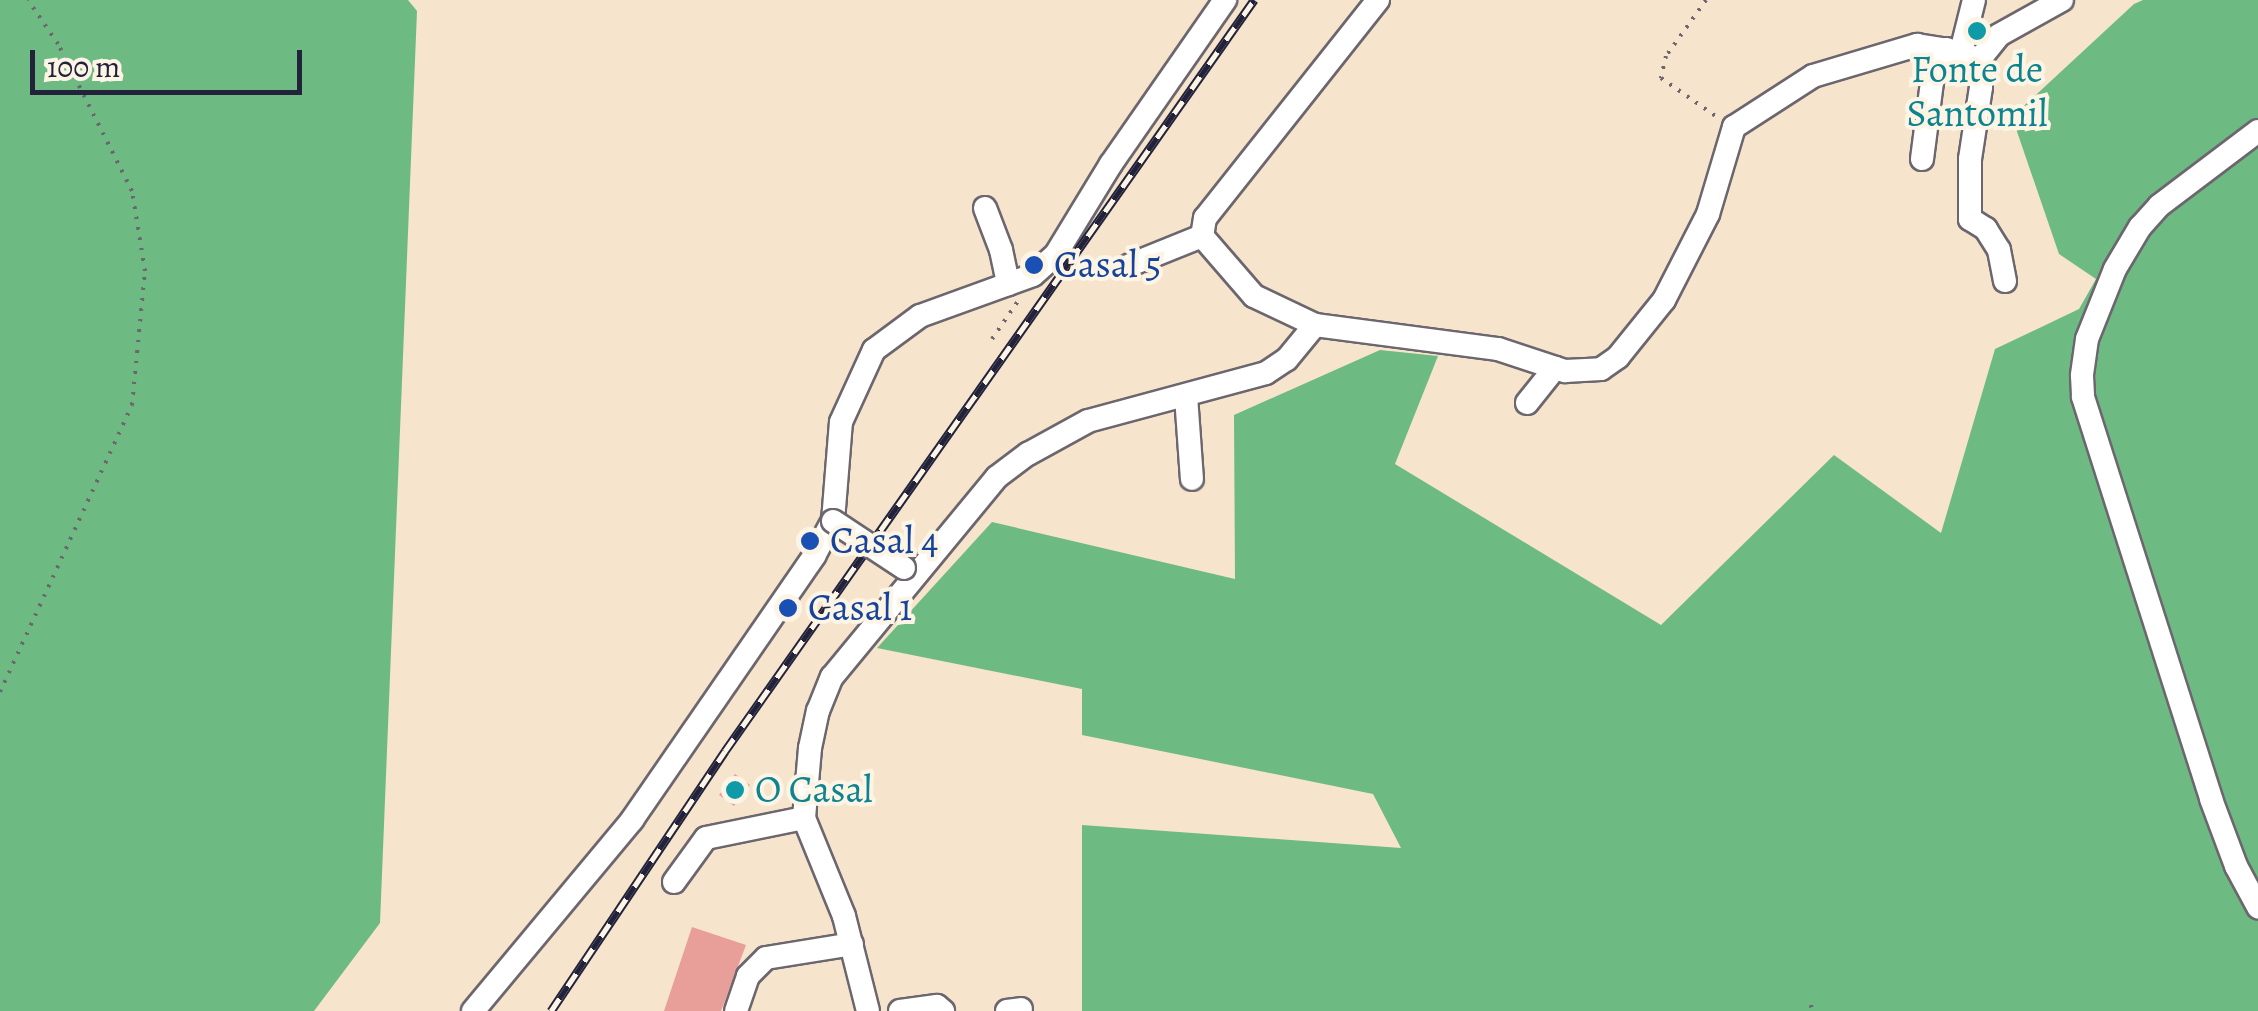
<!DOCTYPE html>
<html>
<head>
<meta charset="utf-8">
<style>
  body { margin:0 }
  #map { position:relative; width:2258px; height:1011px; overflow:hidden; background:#f6e5cc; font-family:Alegreya,serif }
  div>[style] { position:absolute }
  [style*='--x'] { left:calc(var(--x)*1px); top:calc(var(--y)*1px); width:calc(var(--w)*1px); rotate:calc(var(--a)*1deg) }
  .forest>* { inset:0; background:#6eba83 }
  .building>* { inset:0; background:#e99f99 }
  .path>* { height:4px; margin-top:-2px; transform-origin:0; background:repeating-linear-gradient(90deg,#6c666e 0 2.5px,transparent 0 10.5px) }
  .roads { filter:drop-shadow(2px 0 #6c666e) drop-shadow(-2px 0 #6c666e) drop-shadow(0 2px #6c666e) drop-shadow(0 -2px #6c666e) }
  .minor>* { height:22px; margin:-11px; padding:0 11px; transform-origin:11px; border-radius:11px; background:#fff }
  .rail>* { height:9px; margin-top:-4.5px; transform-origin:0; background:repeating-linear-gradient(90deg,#fcf5e5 0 15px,#22223b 0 30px); box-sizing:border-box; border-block:2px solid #22223b }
  .bridges { filter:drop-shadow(2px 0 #6c666e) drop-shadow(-2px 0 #6c666e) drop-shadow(0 2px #6c666e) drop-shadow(0 -2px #6c666e) }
  .minor-bridge>* { height:22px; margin:-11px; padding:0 11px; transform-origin:11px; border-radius:11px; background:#fff }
  .dots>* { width:28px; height:28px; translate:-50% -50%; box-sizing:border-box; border:5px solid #fcf5e5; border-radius:50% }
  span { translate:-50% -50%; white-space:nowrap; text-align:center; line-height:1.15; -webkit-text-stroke:8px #fcf5e5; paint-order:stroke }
  .culture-label { font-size:38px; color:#0d838f }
  .left { translate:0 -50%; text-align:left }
  .transit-label { font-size:38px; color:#164399 }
  .scale { position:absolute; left:30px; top:50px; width:272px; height:45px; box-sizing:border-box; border:5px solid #22223b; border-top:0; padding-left:12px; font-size:30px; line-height:35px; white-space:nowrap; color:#22223b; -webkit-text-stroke:8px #fcf5e5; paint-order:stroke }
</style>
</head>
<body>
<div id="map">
  <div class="forest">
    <i style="clip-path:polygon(0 0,408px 0,417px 11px,380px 923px,314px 1011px,0 1011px)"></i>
    <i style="clip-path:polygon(2143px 0,2258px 0,2258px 1011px,1082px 1011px,1082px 825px,1401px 848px,1373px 794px,1082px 735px,1082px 689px,877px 648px,992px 522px,1235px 579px,1234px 415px,1380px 350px,1438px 356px,1395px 464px,1661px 625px,1834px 455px,1941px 533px,1995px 349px,2079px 309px,2096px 279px,2059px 254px,2012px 117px,2134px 4px)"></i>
  </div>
  <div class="building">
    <i style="clip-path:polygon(735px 774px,750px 785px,734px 806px,719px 795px)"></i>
    <i style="clip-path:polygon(692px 927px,746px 945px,721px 1011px,664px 1011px)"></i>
  </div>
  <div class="path">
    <i style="--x:1706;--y:0;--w:69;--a:125.5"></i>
    <i style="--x:1666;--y:56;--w:23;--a:103"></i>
    <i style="--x:1661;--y:78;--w:68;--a:34.9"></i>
    <i style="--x:992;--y:339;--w:46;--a:-55.6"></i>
    <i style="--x:0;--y:692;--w:316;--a:-65.3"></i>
    <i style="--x:132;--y:405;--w:135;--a:-84.5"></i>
    <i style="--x:145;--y:271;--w:81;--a:-99.2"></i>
    <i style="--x:132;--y:191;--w:165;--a:-116.7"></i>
    <i style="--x:58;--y:44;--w:53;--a:-124.3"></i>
    <i style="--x:1811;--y:1005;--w:6;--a:81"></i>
  </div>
  <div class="roads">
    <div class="minor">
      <i style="--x:1378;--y:0;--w:278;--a:128.4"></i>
      <i style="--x:1205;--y:218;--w:18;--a:99"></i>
      <i style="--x:1202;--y:236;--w:79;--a:49.1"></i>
      <i style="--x:1254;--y:296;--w:68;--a:25.4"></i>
      <i style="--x:1315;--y:325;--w:185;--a:7.5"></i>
      <i style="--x:1498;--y:349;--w:71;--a:18.2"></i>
      <i style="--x:1565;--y:371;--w:36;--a:-3"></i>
      <i style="--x:1601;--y:369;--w:21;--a:-35"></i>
      <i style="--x:1618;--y:357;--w:73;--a:-51.1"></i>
      <i style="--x:1664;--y:300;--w:97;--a:-62.9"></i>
      <i style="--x:1708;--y:214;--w:91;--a:-73.4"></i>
      <i style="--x:1734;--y:127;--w:94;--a:-32.8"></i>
      <i style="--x:1813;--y:76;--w:109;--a:-16.6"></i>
      <i style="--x:1917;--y:45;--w:45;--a:9"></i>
      <i style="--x:1972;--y:57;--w:12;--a:-156"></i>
      <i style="--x:1961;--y:52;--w:54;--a:-76"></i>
      <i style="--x:2258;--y:131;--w:124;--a:142.9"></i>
      <i style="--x:2159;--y:206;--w:28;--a:132"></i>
      <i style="--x:2140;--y:227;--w:49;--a:120.8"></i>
      <i style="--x:2115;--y:269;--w:75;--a:111.8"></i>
      <i style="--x:2087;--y:339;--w:37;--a:98"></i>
      <i style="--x:2082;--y:376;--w:21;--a:87"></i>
      <i style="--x:2083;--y:397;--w:422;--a:72.3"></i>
      <i style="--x:2211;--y:799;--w:72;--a:69.5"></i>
      <i style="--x:2236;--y:866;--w:47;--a:61.8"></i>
      <i style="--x:1922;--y:159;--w:78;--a:-82.6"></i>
      <i style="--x:1932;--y:82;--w:36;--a:-66"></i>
      <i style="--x:985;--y:208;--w:45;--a:69.1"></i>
      <i style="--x:1001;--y:250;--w:35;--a:78"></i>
      <i style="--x:1130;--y:265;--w:78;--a:-21.9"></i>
      <i style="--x:2005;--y:281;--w:32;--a:-101"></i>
      <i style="--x:1999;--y:250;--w:25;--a:-122"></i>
      <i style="--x:1986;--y:229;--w:19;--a:-148"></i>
      <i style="--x:1970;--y:219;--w:60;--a:-90"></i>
      <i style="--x:1970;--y:159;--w:73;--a:-81.3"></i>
      <i style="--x:1981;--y:87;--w:27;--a:-94"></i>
      <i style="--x:1979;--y:60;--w:32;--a:-51"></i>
      <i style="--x:1999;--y:35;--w:72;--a:-29.1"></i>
      <i style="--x:1186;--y:396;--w:83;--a:85.9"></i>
      <i style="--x:1527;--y:403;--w:45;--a:-51.3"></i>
      <i style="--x:674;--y:882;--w:54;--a:-54"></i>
      <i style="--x:706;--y:838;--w:100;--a:-11.5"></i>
      <i style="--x:473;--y:1011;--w:249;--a:-50.2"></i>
      <i style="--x:632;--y:820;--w:321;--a:-55.4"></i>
      <i style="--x:814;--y:556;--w:40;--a:-62"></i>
      <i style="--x:833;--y:521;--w:99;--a:-85.4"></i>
      <i style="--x:841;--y:422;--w:79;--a:-65.4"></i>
      <i style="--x:874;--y:350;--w:57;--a:-36.5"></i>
      <i style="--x:920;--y:316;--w:120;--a:-19.9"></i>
      <i style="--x:1033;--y:275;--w:31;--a:-42"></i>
      <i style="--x:1056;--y:254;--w:105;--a:-58.6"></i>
      <i style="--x:1111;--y:164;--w:200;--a:-55.2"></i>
      <i style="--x:736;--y:1011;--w:37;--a:-71"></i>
      <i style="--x:748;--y:976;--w:25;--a:-45"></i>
      <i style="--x:766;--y:958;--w:87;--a:-9.2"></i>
      <i style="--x:868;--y:1011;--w:98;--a:-104.2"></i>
      <i style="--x:844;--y:916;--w:106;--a:-112.2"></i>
      <i style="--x:804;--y:818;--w:70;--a:-85.1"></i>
      <i style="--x:810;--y:748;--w:38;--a:-78"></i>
      <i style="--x:818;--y:711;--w:37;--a:-68"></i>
      <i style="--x:832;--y:677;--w:259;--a:-50.5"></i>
      <i style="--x:997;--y:477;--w:39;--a:-37"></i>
      <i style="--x:1028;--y:454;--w:68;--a:-28.8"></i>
      <i style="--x:1088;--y:421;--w:184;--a:-15.1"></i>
      <i style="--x:1266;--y:373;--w:25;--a:-34"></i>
      <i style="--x:1287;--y:359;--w:44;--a:-50.5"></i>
      <i style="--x:900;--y:1011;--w:37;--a:-8"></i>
      <i style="--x:937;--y:1006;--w:8;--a:40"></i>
      <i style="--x:1007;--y:1011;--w:14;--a:-8"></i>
    </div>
  </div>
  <div class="rail">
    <i style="--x:551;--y:1011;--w:313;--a:-56.2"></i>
    <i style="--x:725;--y:751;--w:919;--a:-54.84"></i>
  </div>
  <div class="bridges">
    <div class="minor-bridge">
      <i style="--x:833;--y:521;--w:85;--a:33.5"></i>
    </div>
  </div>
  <div class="dots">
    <i style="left:1977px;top:31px;background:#0f9aa8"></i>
    <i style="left:1034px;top:265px;background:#1a4fb4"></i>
    <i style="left:810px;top:541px;background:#1a4fb4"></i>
    <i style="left:788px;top:608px;background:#1a4fb4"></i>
    <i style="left:735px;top:790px;background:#0f9aa8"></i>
  </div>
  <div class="culture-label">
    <span style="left:1977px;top:92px">Fonte de<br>Santomil</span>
    <span class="left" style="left:755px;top:790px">O Casal</span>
  </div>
  <div class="transit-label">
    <span class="left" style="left:1054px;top:265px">Casal 5</span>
    <span class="left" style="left:830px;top:541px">Casal 4</span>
    <span class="left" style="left:808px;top:608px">Casal 1</span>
  </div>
  <div class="scale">100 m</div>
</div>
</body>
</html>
